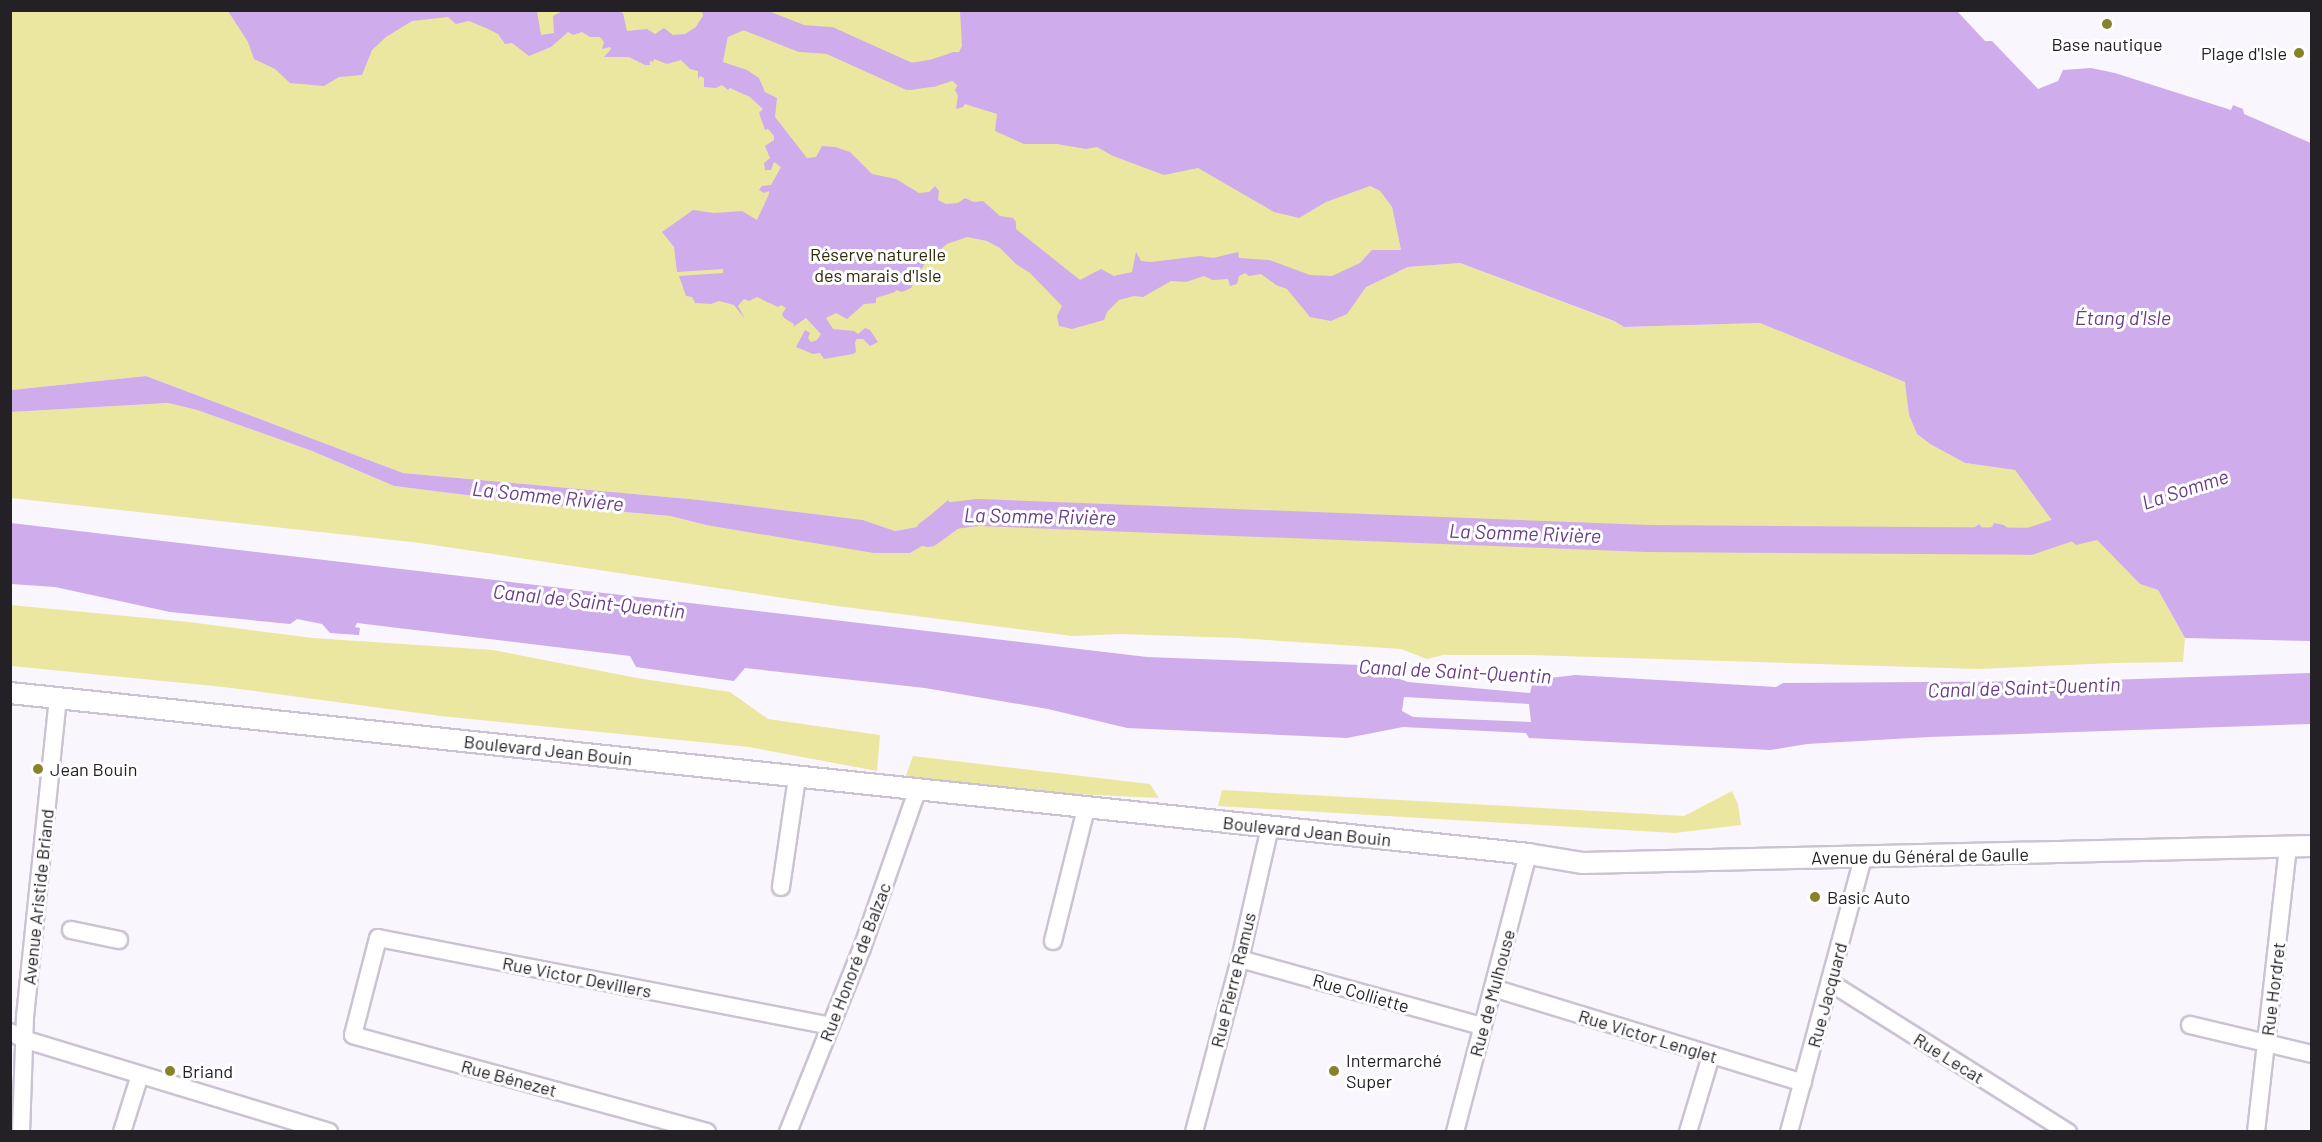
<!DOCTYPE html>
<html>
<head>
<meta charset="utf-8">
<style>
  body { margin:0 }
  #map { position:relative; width:2322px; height:1142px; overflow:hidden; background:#faf6fd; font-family:Barlow,sans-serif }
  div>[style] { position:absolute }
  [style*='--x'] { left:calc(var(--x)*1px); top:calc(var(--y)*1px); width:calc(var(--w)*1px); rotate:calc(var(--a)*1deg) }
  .green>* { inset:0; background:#ebe7a0 }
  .water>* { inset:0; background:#cfacec }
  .river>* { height:27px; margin:-13.5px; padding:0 13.5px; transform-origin:13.5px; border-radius:13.5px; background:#cfacec }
  .roads { filter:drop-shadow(2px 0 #cbc2d3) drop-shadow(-2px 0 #cbc2d3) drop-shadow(0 2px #cbc2d3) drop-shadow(0 -2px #cbc2d3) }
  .minor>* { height:16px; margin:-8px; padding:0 8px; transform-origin:8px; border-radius:8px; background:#fff }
  .tertiary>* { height:20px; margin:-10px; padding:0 10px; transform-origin:10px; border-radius:10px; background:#fff }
  .dots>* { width:16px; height:16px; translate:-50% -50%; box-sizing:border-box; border:3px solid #fff; border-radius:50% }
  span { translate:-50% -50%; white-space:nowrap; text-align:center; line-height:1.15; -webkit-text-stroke:6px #fff; paint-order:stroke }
  .poi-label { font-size:18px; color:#232026 }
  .right { translate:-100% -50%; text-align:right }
  .left { translate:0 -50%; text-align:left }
  .park-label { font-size:18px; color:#2e2b09 }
  .street-label { font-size:18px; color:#232026 }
  .water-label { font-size:20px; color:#6a3d89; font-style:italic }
  .frame { position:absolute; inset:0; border:12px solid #232026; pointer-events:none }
</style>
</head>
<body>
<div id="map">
  <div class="green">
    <i style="clip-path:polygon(evenodd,11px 11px,1273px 11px,1370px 186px,1380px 191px,1392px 207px,1401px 250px,1390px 251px,1398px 272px,1408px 267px,1460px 263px,1613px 321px,1624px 327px,1760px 323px,1906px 382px,1909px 415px,1917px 434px,1930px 444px,1965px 463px,2015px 470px,2059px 530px,2097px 540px,2140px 584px,2158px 590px,2185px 638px,2183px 662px,2114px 663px,1978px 669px,1530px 655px,1443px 655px,1427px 659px,1401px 649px,1238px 638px,1120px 634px,1072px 636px,837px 606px,420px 543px,11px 498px,11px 412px,168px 403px,197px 410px,312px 451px,394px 486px,545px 505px,670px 516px,706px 525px,910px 553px,927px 518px,917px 527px,895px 531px,863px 520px,700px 500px,403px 473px,146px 376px,11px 390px,11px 11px,1994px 523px,2020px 539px,2025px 538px,2029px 544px,2008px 549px,1982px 541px,1979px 525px,1984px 530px,1992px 528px,1994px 523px)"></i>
    <i style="clip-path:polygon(11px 605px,189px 622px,313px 638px,493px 650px,637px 678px,730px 692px,768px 719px,880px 735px,877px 771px,749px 747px,441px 716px,224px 687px,11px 666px)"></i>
    <i style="clip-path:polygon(913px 756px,1150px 784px,1159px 798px,1052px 793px,904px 781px)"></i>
    <i style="clip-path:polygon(1222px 790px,1684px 816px,1732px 791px,1738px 804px,1741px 825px,1675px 833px,1218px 806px)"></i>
  </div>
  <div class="water">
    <i style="clip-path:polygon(228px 11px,537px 11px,541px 35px,554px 33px,553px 16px,562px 11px,617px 11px,623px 13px,627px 31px,647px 29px,655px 34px,664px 28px,673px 35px,685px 34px,696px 27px,703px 16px,702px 11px,741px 11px,743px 19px,726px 25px,728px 35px,723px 62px,747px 70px,759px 78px,765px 92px,777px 98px,775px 117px,807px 158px,816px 157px,822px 146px,835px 147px,850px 152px,872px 174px,896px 179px,919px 193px,929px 192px,935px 186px,939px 191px,938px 200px,946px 204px,958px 203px,965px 198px,974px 202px,983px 201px,1000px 216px,1013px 218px,1016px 222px,1016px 229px,1080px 280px,1101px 269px,1114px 276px,1132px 272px,1136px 252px,1141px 261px,1151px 262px,1200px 256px,1213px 258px,1238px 252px,1239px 258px,1269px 260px,1310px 275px,1332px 276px,1360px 263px,1372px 250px,1401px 250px,1392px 207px,1380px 191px,1370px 186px,1326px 202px,1299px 218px,1274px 212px,1198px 168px,1164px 175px,1113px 156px,1097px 147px,1086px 149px,1057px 144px,1024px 144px,995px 131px,997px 114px,965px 104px,963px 107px,956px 109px,958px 96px,955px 90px,958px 84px,955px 72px,943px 67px,946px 61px,956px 58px,962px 46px,960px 11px,1957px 11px,1985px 41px,1992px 41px,2038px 89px,2058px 81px,2063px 70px,2091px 68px,2115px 73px,2231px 110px,2233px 105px,2243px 109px,2244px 114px,2311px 143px,2311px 641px,2185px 638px,2158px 590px,2140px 584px,2097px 540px,2076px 545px,2059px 530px,2015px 470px,1965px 463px,1930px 444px,1917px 434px,1909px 415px,1905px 382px,1760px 323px,1624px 327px,1614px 321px,1460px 263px,1408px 267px,1366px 287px,1347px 314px,1331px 321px,1310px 317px,1287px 289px,1276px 285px,1261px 274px,1249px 276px,1245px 273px,1239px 276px,1237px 284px,1230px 286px,1228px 279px,1213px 280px,1204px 276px,1186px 282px,1171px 281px,1143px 297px,1134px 296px,1119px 300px,1107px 312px,1104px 320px,1072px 329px,1059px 326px,1057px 316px,1062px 306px,1030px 273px,1016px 264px,1000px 248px,987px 241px,967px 237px,947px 244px,926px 261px,911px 288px,902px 292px,896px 290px,895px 292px,876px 298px,876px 303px,864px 304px,847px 319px,836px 313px,826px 318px,833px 329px,854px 331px,858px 334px,865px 328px,870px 330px,878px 342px,870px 346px,863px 339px,857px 339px,855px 342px,856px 352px,853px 354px,824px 359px,820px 353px,813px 354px,796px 347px,805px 330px,810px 333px,808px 338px,811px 342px,817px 340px,821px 334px,806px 318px,793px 327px,794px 324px,784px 318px,782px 314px,786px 308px,781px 305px,778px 307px,757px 297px,749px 301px,744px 299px,738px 306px,745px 319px,734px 305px,719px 301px,711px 304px,695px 303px,692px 297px,686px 296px,679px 276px,723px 273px,723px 269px,677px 272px,674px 247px,662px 232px,693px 210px,714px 213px,742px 211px,757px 220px,769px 194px,769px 191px,764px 193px,759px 190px,762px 186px,771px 185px,781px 167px,774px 162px,771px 170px,765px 170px,764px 163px,770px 158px,765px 146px,774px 140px,774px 136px,768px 129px,765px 130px,759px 113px,763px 109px,750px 97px,730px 88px,728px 90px,722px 85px,716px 88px,704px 87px,704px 78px,700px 76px,698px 79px,698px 71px,690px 69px,681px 60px,667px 64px,654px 59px,653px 62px,650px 61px,650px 65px,645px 65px,629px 57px,604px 57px,611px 49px,610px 47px,602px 49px,604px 42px,600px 37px,590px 37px,582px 32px,573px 35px,568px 32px,551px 47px,529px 56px,512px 43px,505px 44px,498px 34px,486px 28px,469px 21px,456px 24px,448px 17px,412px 21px,386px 37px,372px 50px,362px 75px,339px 77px,324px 86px,290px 83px,275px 69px,254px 59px,248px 42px)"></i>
    <i style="clip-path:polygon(146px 376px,403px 473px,700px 500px,863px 520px,895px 531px,917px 527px,948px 500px,962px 522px,910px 553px,874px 553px,706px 525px,670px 516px,545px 505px,394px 486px,312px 451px,197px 410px,168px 403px,11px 412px,11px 390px)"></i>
    <i style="clip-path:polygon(evenodd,11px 523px,1147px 657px,1361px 665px,1408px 682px,1530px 693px,1533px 680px,1575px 675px,1776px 687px,1783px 683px,2080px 681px,2311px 673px,2311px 724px,1929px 737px,1807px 744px,1770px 750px,1529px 738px,1526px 733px,1403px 727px,1347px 738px,1127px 728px,1048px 709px,925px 688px,745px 668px,734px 681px,636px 667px,630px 656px,357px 623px,355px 627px,360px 628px,359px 635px,330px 633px,322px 624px,297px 619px,290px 624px,170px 612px,55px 587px,11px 584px,11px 523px,1404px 697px,1529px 704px,1531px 722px,1413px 717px,1402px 711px,1404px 697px)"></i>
    <i style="clip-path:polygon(1994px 523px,2004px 525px,2020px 539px,2025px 538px,2029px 544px,2020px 545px,2012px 551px,1996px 544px,1992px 549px,1988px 541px,1979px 537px,1966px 541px,1962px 538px,1979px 524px,1984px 530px,1992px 527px)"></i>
  </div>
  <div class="river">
    <i style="--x:709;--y:30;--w:36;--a:-24"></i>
    <i style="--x:742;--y:15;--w:63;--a:21.3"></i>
    <i style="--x:801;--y:38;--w:28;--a:4"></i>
    <i style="--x:829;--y:40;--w:88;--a:24.2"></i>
    <i style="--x:909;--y:76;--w:22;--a:-8"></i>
    <i style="--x:931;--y:73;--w:25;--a:-18"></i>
    <i style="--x:955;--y:65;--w:25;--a:42"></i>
    <i style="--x:928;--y:533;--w:31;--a:-36"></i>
    <i style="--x:953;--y:515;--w:25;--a:-7"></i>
    <i style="--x:978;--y:512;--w:670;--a:2.23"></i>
    <i style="--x:1647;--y:538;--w:382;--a:0.4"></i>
    <i style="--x:2029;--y:541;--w:69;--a:-18.7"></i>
  </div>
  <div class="roads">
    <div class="minor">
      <i style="--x:781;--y:887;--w:111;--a:-81.7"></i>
      <i style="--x:71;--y:930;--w:49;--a:11.8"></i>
      <i style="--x:1053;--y:941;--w:136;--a:-76"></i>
      <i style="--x:1240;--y:959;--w:251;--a:15.5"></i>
      <i style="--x:1831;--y:983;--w:280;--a:32.2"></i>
      <i style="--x:1493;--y:988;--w:324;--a:17"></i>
      <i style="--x:2190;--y:1025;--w:125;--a:13.4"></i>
      <i style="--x:10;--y:1032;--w:15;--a:28"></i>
      <i style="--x:23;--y:1039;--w:320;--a:16.9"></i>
      <i style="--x:21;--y:1132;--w:115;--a:-88"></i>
      <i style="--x:25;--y:1017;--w:321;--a:-84.1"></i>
      <i style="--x:122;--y:1132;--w:60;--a:-72.5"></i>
      <i style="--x:707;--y:1132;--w:367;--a:-164.7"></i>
      <i style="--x:353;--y:1035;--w:100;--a:-75.5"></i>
      <i style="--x:378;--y:938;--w:461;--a:11"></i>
      <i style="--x:788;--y:1132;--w:198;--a:-68.1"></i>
      <i style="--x:862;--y:948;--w:166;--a:-70.7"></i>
      <i style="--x:1194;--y:1132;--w:179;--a:-75.1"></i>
      <i style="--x:1240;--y:959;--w:135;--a:-77.2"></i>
      <i style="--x:1455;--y:1132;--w:287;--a:-75.3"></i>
      <i style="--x:1688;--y:1132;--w:79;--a:-73.2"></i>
      <i style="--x:1789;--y:1132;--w:284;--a:-74.9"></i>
      <i style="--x:2256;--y:1132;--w:287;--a:-83.6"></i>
    </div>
    <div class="tertiary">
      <i style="--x:10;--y:693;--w:1527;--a:6.05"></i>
      <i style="--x:1528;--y:854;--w:56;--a:9.3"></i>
      <i style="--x:1583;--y:863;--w:729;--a:-1.34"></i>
    </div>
  </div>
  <div class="dots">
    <i style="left:2107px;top:24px;background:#88822a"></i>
    <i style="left:2299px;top:53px;background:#88822a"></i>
    <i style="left:38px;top:769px;background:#88822a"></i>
    <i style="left:1815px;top:897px;background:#88822a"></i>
    <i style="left:170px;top:1071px;background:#88822a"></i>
    <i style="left:1334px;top:1071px;background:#88822a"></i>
  </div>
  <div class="poi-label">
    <span style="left:2107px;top:44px">Base nautique</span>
    <span class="right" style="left:2287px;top:53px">Plage d'Isle</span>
    <span class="left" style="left:50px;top:769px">Jean Bouin</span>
    <span class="left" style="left:1827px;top:897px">Basic Auto</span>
    <span class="left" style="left:1346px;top:1071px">Intermarché<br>Super</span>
    <span class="left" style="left:182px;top:1071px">Briand</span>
  </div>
  <div class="park-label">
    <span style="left:878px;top:265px">Réserve naturelle<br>des marais d'Isle</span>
  </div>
  <div class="street-label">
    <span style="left:548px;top:750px;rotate:6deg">Boulevard Jean Bouin</span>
    <span style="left:1307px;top:831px;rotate:6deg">Boulevard Jean Bouin</span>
    <span style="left:1920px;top:856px;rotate:-1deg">Avenue du Général de Gaulle</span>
    <span style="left:38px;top:897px;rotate:-84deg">Avenue Aristide Briand</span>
    <span style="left:855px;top:962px;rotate:-69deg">Rue Honoré de Balzac</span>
    <span style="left:577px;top:977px;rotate:11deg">Rue Victor Devillers</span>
    <span style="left:1233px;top:980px;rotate:-76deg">Rue Pierre Ramus</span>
    <span style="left:2273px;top:989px;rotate:-83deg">Rue Hordret</span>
    <span style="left:1361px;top:993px;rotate:16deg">Rue Colliette</span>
    <span style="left:1492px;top:993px;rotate:-75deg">Rue de Mulhouse</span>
    <span style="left:1827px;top:995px;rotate:-75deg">Rue Jacquard</span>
    <span style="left:1648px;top:1036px;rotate:17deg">Rue Victor Lenglet</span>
    <span style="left:1949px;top:1058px;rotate:32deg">Rue Lecat</span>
    <span style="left:509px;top:1078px;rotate:15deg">Rue Bénezet</span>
  </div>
  <div class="water-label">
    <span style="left:2123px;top:317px">Étang d'Isle</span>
    <span style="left:2185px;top:489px;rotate:-18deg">La Somme</span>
    <span style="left:548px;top:496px;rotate:6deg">La Somme Rivière</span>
    <span style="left:1040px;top:516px;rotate:1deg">La Somme Rivière</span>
    <span style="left:1525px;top:533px;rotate:2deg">La Somme Rivière</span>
    <span style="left:589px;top:601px;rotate:6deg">Canal de Saint-Quentin</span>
    <span style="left:1455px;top:671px;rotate:3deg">Canal de Saint-Quentin</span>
    <span style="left:2024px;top:687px;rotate:-2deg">Canal de Saint-Quentin</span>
  </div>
  <div class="frame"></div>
</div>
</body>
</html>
